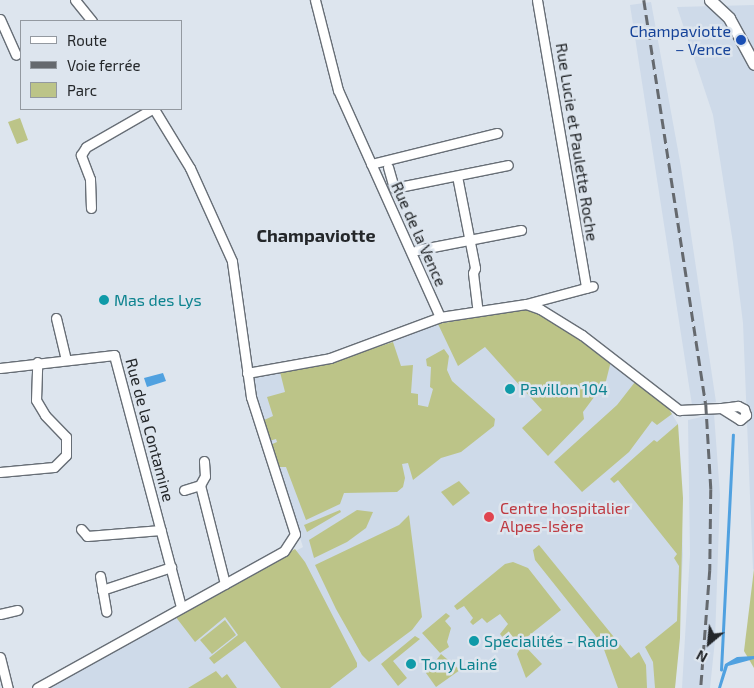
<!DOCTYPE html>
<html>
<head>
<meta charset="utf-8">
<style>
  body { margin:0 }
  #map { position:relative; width:754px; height:688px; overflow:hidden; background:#dde5ee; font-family:"Exo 2",sans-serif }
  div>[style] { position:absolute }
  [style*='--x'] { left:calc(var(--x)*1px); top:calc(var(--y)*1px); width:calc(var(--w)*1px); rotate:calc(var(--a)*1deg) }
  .built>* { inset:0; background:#cedae9 }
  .green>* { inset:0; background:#bcc488 }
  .water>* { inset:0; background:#50a1e0 }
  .stream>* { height:2.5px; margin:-1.25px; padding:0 1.25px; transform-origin:1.25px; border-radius:1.25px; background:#50a1e0 }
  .roads { filter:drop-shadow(1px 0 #676e76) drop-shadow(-1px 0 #676e76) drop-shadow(0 1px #676e76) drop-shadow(0 -1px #676e76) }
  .minor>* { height:9px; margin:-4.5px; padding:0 4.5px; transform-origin:4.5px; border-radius:4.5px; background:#fff }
  .tertiary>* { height:11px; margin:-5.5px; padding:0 5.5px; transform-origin:5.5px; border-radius:5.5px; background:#fff }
  .rail>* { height:2.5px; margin-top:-1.25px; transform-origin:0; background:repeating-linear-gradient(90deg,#65696e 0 10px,transparent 0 15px) }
  .dots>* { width:14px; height:14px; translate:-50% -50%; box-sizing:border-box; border:2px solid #dde5ee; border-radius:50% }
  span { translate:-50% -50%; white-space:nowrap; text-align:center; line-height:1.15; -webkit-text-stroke:5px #dde5ee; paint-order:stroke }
  .transit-label { font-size:16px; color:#164399 }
  .right { translate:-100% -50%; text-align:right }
  .street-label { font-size:16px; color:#24272a }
  .culture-label { font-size:16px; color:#0d838f }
  .left { translate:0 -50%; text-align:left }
  .health-label { font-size:16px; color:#be3a42 }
  .neighbourhood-label { font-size:18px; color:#24272a; font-weight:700 }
  .legend { position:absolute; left:20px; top:20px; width:162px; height:90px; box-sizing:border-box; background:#dde5ee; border:1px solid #9399a0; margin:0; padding:6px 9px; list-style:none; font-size:15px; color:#24272a }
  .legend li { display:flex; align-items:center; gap:10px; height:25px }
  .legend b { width:25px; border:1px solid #9399a0 }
  .north { position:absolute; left:684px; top:618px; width:50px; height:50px; -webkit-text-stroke:4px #dde5ee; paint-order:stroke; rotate:208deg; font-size:14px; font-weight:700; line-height:20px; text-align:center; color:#24272a }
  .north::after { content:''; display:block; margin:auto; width:18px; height:22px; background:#24272a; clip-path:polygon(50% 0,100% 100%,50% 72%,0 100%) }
</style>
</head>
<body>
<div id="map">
  <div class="built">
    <i style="clip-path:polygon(651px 2px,681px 167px,716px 402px,692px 405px,630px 5px)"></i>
    <i style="clip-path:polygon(754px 5px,754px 569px,753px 570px,743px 323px,733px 243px,713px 115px,677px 7px)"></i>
    <i style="clip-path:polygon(524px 309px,567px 329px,665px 403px,678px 424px,683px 555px,675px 688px,48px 688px,303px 547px,260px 414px,252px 376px,368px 351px,446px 321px)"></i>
    <i style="clip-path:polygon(714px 414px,720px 495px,715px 640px,710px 688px,682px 688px,690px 554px,688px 420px)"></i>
  </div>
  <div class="green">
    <i style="clip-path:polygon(20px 118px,28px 140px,17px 144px,8px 122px)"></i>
    <i style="clip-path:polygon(524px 309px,551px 319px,611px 361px,606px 381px,583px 412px,584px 419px,548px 456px,522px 428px,542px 410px,485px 347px,458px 366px,438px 324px)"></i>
    <i style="clip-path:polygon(393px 342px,401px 366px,413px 365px,411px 393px,418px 394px,418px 405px,428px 407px,433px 389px,430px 387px,431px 367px,427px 366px,426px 359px,444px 349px,449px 356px,447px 370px,452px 381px,495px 419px,494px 426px,461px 452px,441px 458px,413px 480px,408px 463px,402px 464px,405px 478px,403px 487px,397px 492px,344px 493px,340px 504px,306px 520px,286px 467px,278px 467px,270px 445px,277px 442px,276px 439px,269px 441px,262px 421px,273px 416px,267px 397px,285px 392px,279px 368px,334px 361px)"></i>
    <i style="clip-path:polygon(635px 382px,665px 403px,672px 414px,657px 425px,652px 421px,629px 452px,582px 492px,554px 462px,617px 405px)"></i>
    <i style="clip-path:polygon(678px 424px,683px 498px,680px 638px,675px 688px,655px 688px,653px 662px,645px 647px,677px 621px,679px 566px,674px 558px,677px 554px,618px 480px,614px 483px,610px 479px,654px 440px,657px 442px)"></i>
    <i style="clip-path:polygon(459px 481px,470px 493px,453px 506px,441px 492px)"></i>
    <i style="clip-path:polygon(340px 510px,341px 512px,307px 532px,304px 525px)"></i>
    <i style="clip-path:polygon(357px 510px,373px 512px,366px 528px,347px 542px,314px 558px,309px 540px)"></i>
    <i style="clip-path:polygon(409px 515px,422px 617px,412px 630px,369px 662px,362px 655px,336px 609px,315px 565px,399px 525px)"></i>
    <i style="clip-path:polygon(539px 545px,631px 658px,639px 652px,646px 665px,647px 688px,618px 688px,602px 644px,535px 560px,533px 550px)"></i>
    <i style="clip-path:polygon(295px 549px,305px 562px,357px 663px,357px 667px,330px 688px,281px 688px,245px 641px,214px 664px,209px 658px,238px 635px,225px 617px,195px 642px,175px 616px)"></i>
    <i style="clip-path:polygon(513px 562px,528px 568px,561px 610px,512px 649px,500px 634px,508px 624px,500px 614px,487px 623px,482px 618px,473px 625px,470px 622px,473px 618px,464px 606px,457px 610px,454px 606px,505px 564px)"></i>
    <i style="clip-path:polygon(754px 569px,754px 668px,744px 651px)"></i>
    <i style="clip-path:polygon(446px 613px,450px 616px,445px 621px,451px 628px,447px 642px,449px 647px,440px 653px,422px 633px)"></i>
    <i style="clip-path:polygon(225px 620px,236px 635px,212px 654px,200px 640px)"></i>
    <i style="clip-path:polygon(415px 636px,420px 639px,393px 661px,407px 678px,398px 686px,381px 664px)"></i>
    <i style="clip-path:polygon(523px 644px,542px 664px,526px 678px,517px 654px)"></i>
    <i style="clip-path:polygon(441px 654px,460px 670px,436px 687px,426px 673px)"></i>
    <i style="clip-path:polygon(216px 671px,222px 678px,227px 674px,237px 688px,188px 688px)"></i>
  </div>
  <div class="water">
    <i style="clip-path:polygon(163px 373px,166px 381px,147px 387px,144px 378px)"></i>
    <i style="clip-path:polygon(754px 656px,754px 659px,728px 666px,721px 688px,718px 688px,725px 664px,737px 657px)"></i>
  </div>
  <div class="stream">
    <i style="--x:721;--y:670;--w:235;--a:-87.1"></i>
  </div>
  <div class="roads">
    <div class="minor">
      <i style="--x:75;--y:0;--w:27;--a:51"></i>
      <i style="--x:315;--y:0;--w:93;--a:75.7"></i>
      <i style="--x:338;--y:90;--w:249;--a:65.8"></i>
      <i style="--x:537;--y:0;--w:292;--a:80.3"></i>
      <i style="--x:0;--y:19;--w:39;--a:66"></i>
      <i style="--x:371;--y:164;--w:130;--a:-13.8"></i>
      <i style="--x:388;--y:167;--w:22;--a:74"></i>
      <i style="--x:394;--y:188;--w:116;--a:-11.4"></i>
      <i style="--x:457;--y:176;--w:94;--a:78.9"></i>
      <i style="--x:475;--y:268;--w:5;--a:112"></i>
      <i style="--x:473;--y:273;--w:38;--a:83"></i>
      <i style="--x:91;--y:208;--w:29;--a:-92"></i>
      <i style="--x:90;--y:179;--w:26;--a:-111"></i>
      <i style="--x:81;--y:155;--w:9;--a:-58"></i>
      <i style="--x:86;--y:147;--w:76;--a:-29.9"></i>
      <i style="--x:417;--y:250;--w:106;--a:-10.9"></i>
      <i style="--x:526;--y:304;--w:69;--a:-15"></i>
      <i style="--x:56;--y:318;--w:43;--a:76.6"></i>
      <i style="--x:0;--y:368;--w:115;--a:-6.5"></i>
      <i style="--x:114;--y:355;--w:260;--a:75.1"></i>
      <i style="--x:247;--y:373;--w:84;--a:-10.2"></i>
      <i style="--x:330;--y:358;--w:117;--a:-20.4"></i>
      <i style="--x:440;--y:317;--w:87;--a:-8.6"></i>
      <i style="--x:526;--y:304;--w:15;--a:20"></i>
      <i style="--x:540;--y:309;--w:49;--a:31.8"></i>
      <i style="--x:582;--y:335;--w:123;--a:37.7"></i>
      <i style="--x:679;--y:410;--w:42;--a:-2.7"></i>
      <i style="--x:721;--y:408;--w:22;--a:32"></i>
      <i style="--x:740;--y:420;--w:8;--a:-40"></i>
      <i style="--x:746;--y:415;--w:6;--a:-108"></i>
      <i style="--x:744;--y:409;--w:7;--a:-153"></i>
      <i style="--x:738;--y:406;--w:17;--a:173"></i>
      <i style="--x:0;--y:472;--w:54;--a:-5.3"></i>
      <i style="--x:54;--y:467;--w:17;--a:-45"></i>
      <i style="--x:66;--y:455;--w:18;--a:-90"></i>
      <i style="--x:66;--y:437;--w:30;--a:-134"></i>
      <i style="--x:45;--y:415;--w:17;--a:-121"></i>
      <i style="--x:36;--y:400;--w:38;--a:-88"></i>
      <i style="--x:200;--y:485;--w:102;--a:75.8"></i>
      <i style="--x:184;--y:490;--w:17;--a:-17"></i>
      <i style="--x:200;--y:485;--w:10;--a:-61"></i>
      <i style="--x:205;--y:476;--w:15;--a:-94"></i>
      <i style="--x:81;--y:529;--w:9;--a:49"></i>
      <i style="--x:87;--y:536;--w:74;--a:-4.6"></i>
      <i style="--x:100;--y:576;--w:36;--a:80"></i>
      <i style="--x:102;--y:590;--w:73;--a:-18.4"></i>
      <i style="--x:0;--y:614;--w:18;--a:-13"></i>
      <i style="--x:0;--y:657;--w:32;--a:76"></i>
      <i style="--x:37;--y:688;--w:282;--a:-29"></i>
      <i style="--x:284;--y:551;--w:20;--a:-57"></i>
      <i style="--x:295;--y:534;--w:144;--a:-107.8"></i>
      <i style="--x:251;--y:397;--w:137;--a:-98"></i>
      <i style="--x:232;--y:261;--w:102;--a:-114.3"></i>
      <i style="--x:190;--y:168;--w:69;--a:-121.4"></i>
    </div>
    <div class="tertiary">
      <i style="--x:710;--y:0;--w:26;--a:43"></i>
      <i style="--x:729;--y:18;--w:52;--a:61.5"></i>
    </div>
  </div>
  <div class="rail">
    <i style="--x:644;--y:0;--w:409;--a:81.3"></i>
    <i style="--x:706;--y:404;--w:85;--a:86.6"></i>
    <i style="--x:711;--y:489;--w:81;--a:90.7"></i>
    <i style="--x:710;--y:570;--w:118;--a:94.4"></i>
  </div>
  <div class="dots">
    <i style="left:741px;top:40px;background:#1a4fb4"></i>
    <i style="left:104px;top:300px;background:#0f9aa8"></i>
    <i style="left:510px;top:389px;background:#0f9aa8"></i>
    <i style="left:489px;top:517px;background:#e0444e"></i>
    <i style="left:474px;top:641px;background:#0f9aa8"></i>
    <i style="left:411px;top:664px;background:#0f9aa8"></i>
  </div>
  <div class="transit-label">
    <span class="right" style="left:731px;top:40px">Champaviotte<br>– Vence</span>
  </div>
  <div class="street-label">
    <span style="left:577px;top:142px;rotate:81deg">Rue Lucie et Paulette Roche</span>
    <span style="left:419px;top:234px;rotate:66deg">Rue de la Vence</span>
    <span style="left:150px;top:430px;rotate:75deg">Rue de la Contamine</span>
  </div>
  <div class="culture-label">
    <span class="left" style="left:114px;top:300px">Mas des Lys</span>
    <span class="left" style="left:520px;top:389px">Pavillon 104</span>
    <span class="left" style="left:484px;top:641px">Spécialités - Radio</span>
    <span class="left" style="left:421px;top:664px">Tony Lainé</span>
  </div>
  <div class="health-label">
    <span class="left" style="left:500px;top:517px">Centre hospitalier<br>Alpes-Isère</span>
  </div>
  <div class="neighbourhood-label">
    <span style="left:316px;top:235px">Champaviotte</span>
  </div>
  <ul class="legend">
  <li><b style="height:6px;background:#fff"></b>Route</li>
  <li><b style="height:6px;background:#65696e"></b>Voie ferrée</li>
  <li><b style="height:14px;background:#bcc488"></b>Parc</li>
  </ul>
  <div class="north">N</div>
</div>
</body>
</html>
